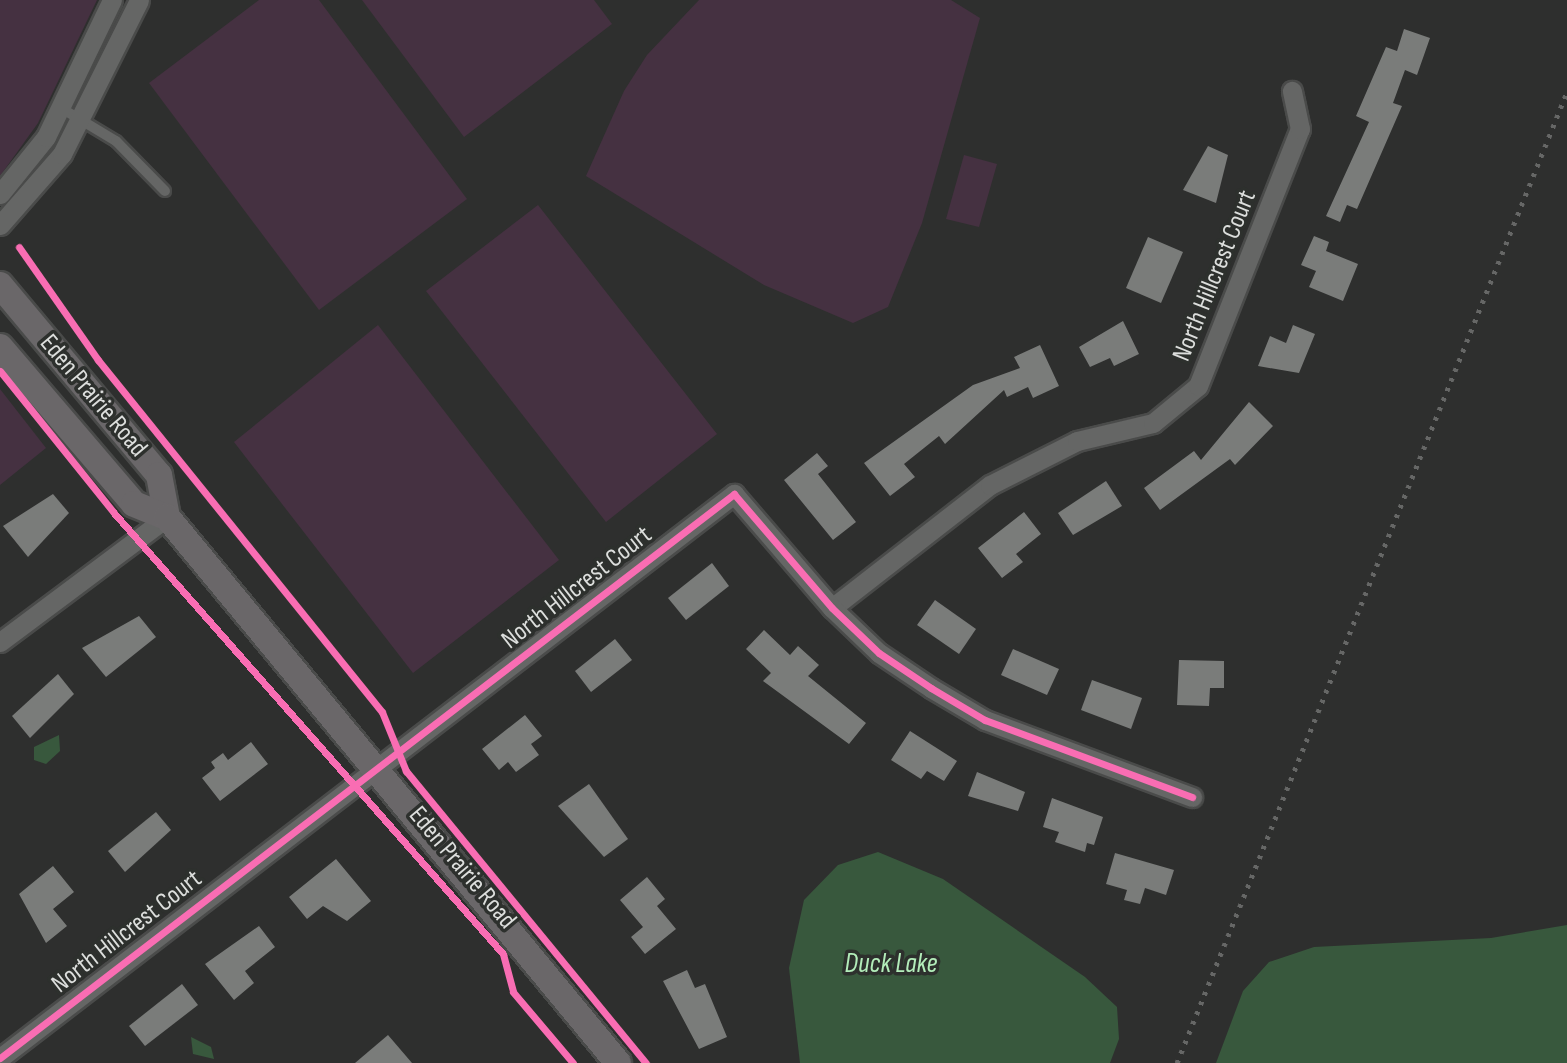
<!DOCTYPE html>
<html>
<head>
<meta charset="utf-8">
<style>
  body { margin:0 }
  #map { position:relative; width:1567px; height:1063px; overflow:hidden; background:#2e2f2e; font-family:"Sofia Sans Condensed",sans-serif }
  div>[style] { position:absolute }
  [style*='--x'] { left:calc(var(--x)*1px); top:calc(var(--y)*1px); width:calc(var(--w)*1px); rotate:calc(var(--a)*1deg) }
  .green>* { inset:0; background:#453141 }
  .water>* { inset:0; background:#38583d }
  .building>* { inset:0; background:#7a7c7a }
  .roads { filter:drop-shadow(2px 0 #4a4b4a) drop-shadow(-2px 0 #4a4b4a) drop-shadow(0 2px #4a4b4a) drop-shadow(0 -2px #4a4b4a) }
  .lane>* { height:10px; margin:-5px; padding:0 5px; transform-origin:5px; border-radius:5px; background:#656665 }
  .street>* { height:19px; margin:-9.5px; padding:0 9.5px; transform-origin:9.5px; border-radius:9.5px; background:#656665 }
  .secondary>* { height:26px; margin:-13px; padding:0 13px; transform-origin:13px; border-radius:13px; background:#6a6769 }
  .rail>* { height:5px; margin-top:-2.5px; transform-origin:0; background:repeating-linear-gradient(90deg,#666766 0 3.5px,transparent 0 10.5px) }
  .cycleway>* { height:7px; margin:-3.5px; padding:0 3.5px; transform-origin:3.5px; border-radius:3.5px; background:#f96db3 }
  span { translate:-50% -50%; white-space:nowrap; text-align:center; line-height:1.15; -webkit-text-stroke:7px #2d302d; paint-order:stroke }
  .street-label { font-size:26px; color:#dcdedc }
  .water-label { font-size:28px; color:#b3edba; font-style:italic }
</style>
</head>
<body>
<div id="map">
  <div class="green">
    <i style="clip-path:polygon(0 0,97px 0,38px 123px,0 176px)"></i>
    <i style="clip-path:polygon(259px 0,319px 0,467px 199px,319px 310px,149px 83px)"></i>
    <i style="clip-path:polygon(362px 0,594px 0,612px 24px,464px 137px)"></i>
    <i style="clip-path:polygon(699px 0,951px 0,980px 18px,922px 223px,888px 307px,853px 323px,764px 285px,586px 176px,624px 91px,647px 55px)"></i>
    <i style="clip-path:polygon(964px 155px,997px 164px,979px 227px,946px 219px)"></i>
    <i style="clip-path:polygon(538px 205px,717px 434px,606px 522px,426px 291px)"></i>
    <i style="clip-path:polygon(378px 325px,559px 560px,413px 673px,234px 442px)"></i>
    <i style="clip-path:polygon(0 389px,46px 448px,0 485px)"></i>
  </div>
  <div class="water">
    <i style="clip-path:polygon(59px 735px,60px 751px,46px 764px,34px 760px,34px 747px)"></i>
    <i style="clip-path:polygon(878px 852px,943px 879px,1085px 977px,1117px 1007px,1119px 1039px,1110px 1063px,800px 1063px,789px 968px,804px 900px,838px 865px)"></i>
    <i style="clip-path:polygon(1567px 925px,1567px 1063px,1216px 1063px,1243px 991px,1269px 962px,1314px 947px,1491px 938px)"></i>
    <i style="clip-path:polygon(191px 1037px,211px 1047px,214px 1059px,193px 1054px)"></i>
  </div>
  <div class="building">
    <i style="clip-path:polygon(1404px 29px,1430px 38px,1417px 75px,1405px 70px,1393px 103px,1402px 106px,1357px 209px,1347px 205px,1340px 222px,1326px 216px,1369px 122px,1356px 116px,1386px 47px,1397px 51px)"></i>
    <i style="clip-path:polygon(1208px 146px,1228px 155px,1216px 203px,1183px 190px)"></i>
    <i style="clip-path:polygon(1314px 236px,1329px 242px,1326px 251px,1358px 264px,1343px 301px,1309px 287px,1316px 271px,1301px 265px)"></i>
    <i style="clip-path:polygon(1148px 237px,1183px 252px,1161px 303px,1126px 288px)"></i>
    <i style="clip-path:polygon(1123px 321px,1139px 354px,1114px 366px,1110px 358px,1090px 367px,1079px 347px)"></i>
    <i style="clip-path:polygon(1293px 325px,1315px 334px,1299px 373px,1258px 366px,1270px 336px,1286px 343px)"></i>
    <i style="clip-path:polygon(1040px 345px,1059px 386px,1033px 398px,1028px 387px,1007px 397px,1004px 390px,945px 444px,939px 436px,904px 464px,915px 477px,890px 496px,864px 463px,973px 385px,1020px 368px,1014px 357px)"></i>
    <i style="clip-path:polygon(1249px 402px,1273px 426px,1235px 465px,1230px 459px,1160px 510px,1144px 488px,1194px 451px,1201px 460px)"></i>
    <i style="clip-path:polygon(817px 453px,828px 466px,818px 474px,856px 522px,833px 540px,784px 480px)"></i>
    <i style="clip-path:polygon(1106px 481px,1122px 506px,1073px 535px,1058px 513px)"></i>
    <i style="clip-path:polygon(53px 494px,69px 513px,28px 557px,3px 526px)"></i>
    <i style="clip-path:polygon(1024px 512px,1041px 534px,1016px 554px,1023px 562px,1002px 578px,978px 548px)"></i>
    <i style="clip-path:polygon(712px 563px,729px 586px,686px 620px,668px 598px)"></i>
    <i style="clip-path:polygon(935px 600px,976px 629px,959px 654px,917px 625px)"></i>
    <i style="clip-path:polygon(139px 616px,156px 637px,106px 677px,82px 648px)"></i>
    <i style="clip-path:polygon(764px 630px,790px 655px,798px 646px,819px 665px,808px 676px,866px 723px,849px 744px,763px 681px,771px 673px,746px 649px)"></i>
    <i style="clip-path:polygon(615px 639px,632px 660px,591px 692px,575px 671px)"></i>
    <i style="clip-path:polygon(1013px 649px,1059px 669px,1047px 695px,1001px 675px)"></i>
    <i style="clip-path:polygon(1179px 660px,1224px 661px,1224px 688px,1210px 688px,1209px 706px,1177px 705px)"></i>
    <i style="clip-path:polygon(58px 674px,74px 694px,30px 738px,12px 716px)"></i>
    <i style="clip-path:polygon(1092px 680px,1142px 698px,1131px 729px,1081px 710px)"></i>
    <i style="clip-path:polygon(525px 715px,542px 736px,531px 744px,539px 755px,516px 772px,508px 762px,499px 770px,482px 749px)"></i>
    <i style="clip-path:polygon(910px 731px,957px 761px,944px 781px,927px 771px,921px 779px,891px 760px)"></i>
    <i style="clip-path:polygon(251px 742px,268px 764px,220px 801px,202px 778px,215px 768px,211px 762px,223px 753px,228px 760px)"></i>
    <i style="clip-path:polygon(977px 772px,1025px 792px,1018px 811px,968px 796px)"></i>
    <i style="clip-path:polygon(589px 784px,628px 839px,604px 857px,558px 806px)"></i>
    <i style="clip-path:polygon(1052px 798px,1103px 817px,1094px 845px,1087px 843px,1085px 852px,1055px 842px,1059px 832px,1043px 827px)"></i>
    <i style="clip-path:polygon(156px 812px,171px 830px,125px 872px,108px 851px)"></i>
    <i style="clip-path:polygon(1115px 853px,1174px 870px,1166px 895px,1145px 888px,1140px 904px,1124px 900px,1127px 890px,1106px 884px)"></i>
    <i style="clip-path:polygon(336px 859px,371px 901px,347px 921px,323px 906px,307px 919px,289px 897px)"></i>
    <i style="clip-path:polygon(53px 866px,74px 892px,53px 909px,67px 926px,46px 943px,19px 894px)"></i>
    <i style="clip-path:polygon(647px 877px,665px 899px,657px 906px,676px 929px,645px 954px,631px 937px,643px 927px,620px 900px)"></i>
    <i style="clip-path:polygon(259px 926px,275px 947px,245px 971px,254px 983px,234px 1000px,205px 964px)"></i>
    <i style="clip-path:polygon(687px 970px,695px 988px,705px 984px,727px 1037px,699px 1049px,663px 981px)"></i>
    <i style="clip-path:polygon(182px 984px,198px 1005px,145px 1046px,129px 1026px)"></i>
    <i style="clip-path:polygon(388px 1035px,412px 1063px,355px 1063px)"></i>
  </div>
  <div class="roads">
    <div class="lane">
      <i style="--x:61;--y:108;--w:64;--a:31"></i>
      <i style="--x:116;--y:141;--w:70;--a:45.6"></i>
    </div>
    <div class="street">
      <i style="--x:0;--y:194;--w:73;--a:-51.1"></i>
      <i style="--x:46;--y:137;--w:152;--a:-64.3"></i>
      <i style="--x:0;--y:225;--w:94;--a:-48.9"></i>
      <i style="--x:62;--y:154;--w:172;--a:-63.4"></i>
      <i style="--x:832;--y:608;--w:200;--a:-37.9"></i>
      <i style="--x:990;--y:485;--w:97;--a:-26.8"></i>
      <i style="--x:1077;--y:441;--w:78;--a:-13.3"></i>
      <i style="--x:1153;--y:423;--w:58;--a:-39.4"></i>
      <i style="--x:1198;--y:386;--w:277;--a:-68.4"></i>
      <i style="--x:1300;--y:129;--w:39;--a:-102"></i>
      <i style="--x:0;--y:642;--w:209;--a:-36.8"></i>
      <i style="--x:0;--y:1058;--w:926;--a:-37.54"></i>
      <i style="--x:734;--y:494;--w:150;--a:49.3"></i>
      <i style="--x:832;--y:608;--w:65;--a:43.8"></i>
      <i style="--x:879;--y:653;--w:63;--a:33.9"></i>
      <i style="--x:931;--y:688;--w:63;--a:30.7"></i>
      <i style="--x:985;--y:720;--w:221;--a:20.4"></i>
    </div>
    <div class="secondary">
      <i style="--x:0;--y:285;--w:248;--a:50.1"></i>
      <i style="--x:159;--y:475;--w:43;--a:79.2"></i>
      <i style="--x:0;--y:347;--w:206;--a:49.5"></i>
      <i style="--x:134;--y:504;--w:35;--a:22"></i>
      <i style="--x:167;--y:517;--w:708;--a:50.44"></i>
    </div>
  </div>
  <div class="rail">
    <i style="--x:1177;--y:1063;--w:1046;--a:-68.12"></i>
  </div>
  <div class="cycleway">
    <i style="--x:19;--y:247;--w:138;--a:55"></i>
    <i style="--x:98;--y:360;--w:452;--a:51.1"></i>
    <i style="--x:382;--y:712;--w:64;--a:67.9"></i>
    <i style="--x:406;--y:771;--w:378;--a:50.6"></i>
    <i style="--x:0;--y:371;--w:182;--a:51.2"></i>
    <i style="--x:114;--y:513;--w:588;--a:48.58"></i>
    <i style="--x:503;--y:954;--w:39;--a:75"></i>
    <i style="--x:513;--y:992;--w:93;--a:49.8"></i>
    <i style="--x:0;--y:1058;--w:926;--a:-37.54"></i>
    <i style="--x:734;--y:494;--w:150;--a:49.3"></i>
    <i style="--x:832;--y:608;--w:65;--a:43.8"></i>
    <i style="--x:879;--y:653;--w:63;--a:33.9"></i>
    <i style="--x:931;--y:688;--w:63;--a:30.7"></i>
    <i style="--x:985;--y:720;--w:221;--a:20.4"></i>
  </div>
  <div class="street-label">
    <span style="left:1215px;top:276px;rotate:-68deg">North Hillcrest Court</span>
    <span style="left:93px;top:396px;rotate:50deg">Eden Prairie Road</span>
    <span style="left:577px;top:588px;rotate:-38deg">North Hillcrest Court</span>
    <span style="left:462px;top:868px;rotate:50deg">Eden Prairie Road</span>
    <span style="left:127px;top:932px;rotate:-38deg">North Hillcrest Court</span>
  </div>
  <div class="water-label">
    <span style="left:891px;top:964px">Duck Lake</span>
  </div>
</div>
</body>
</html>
